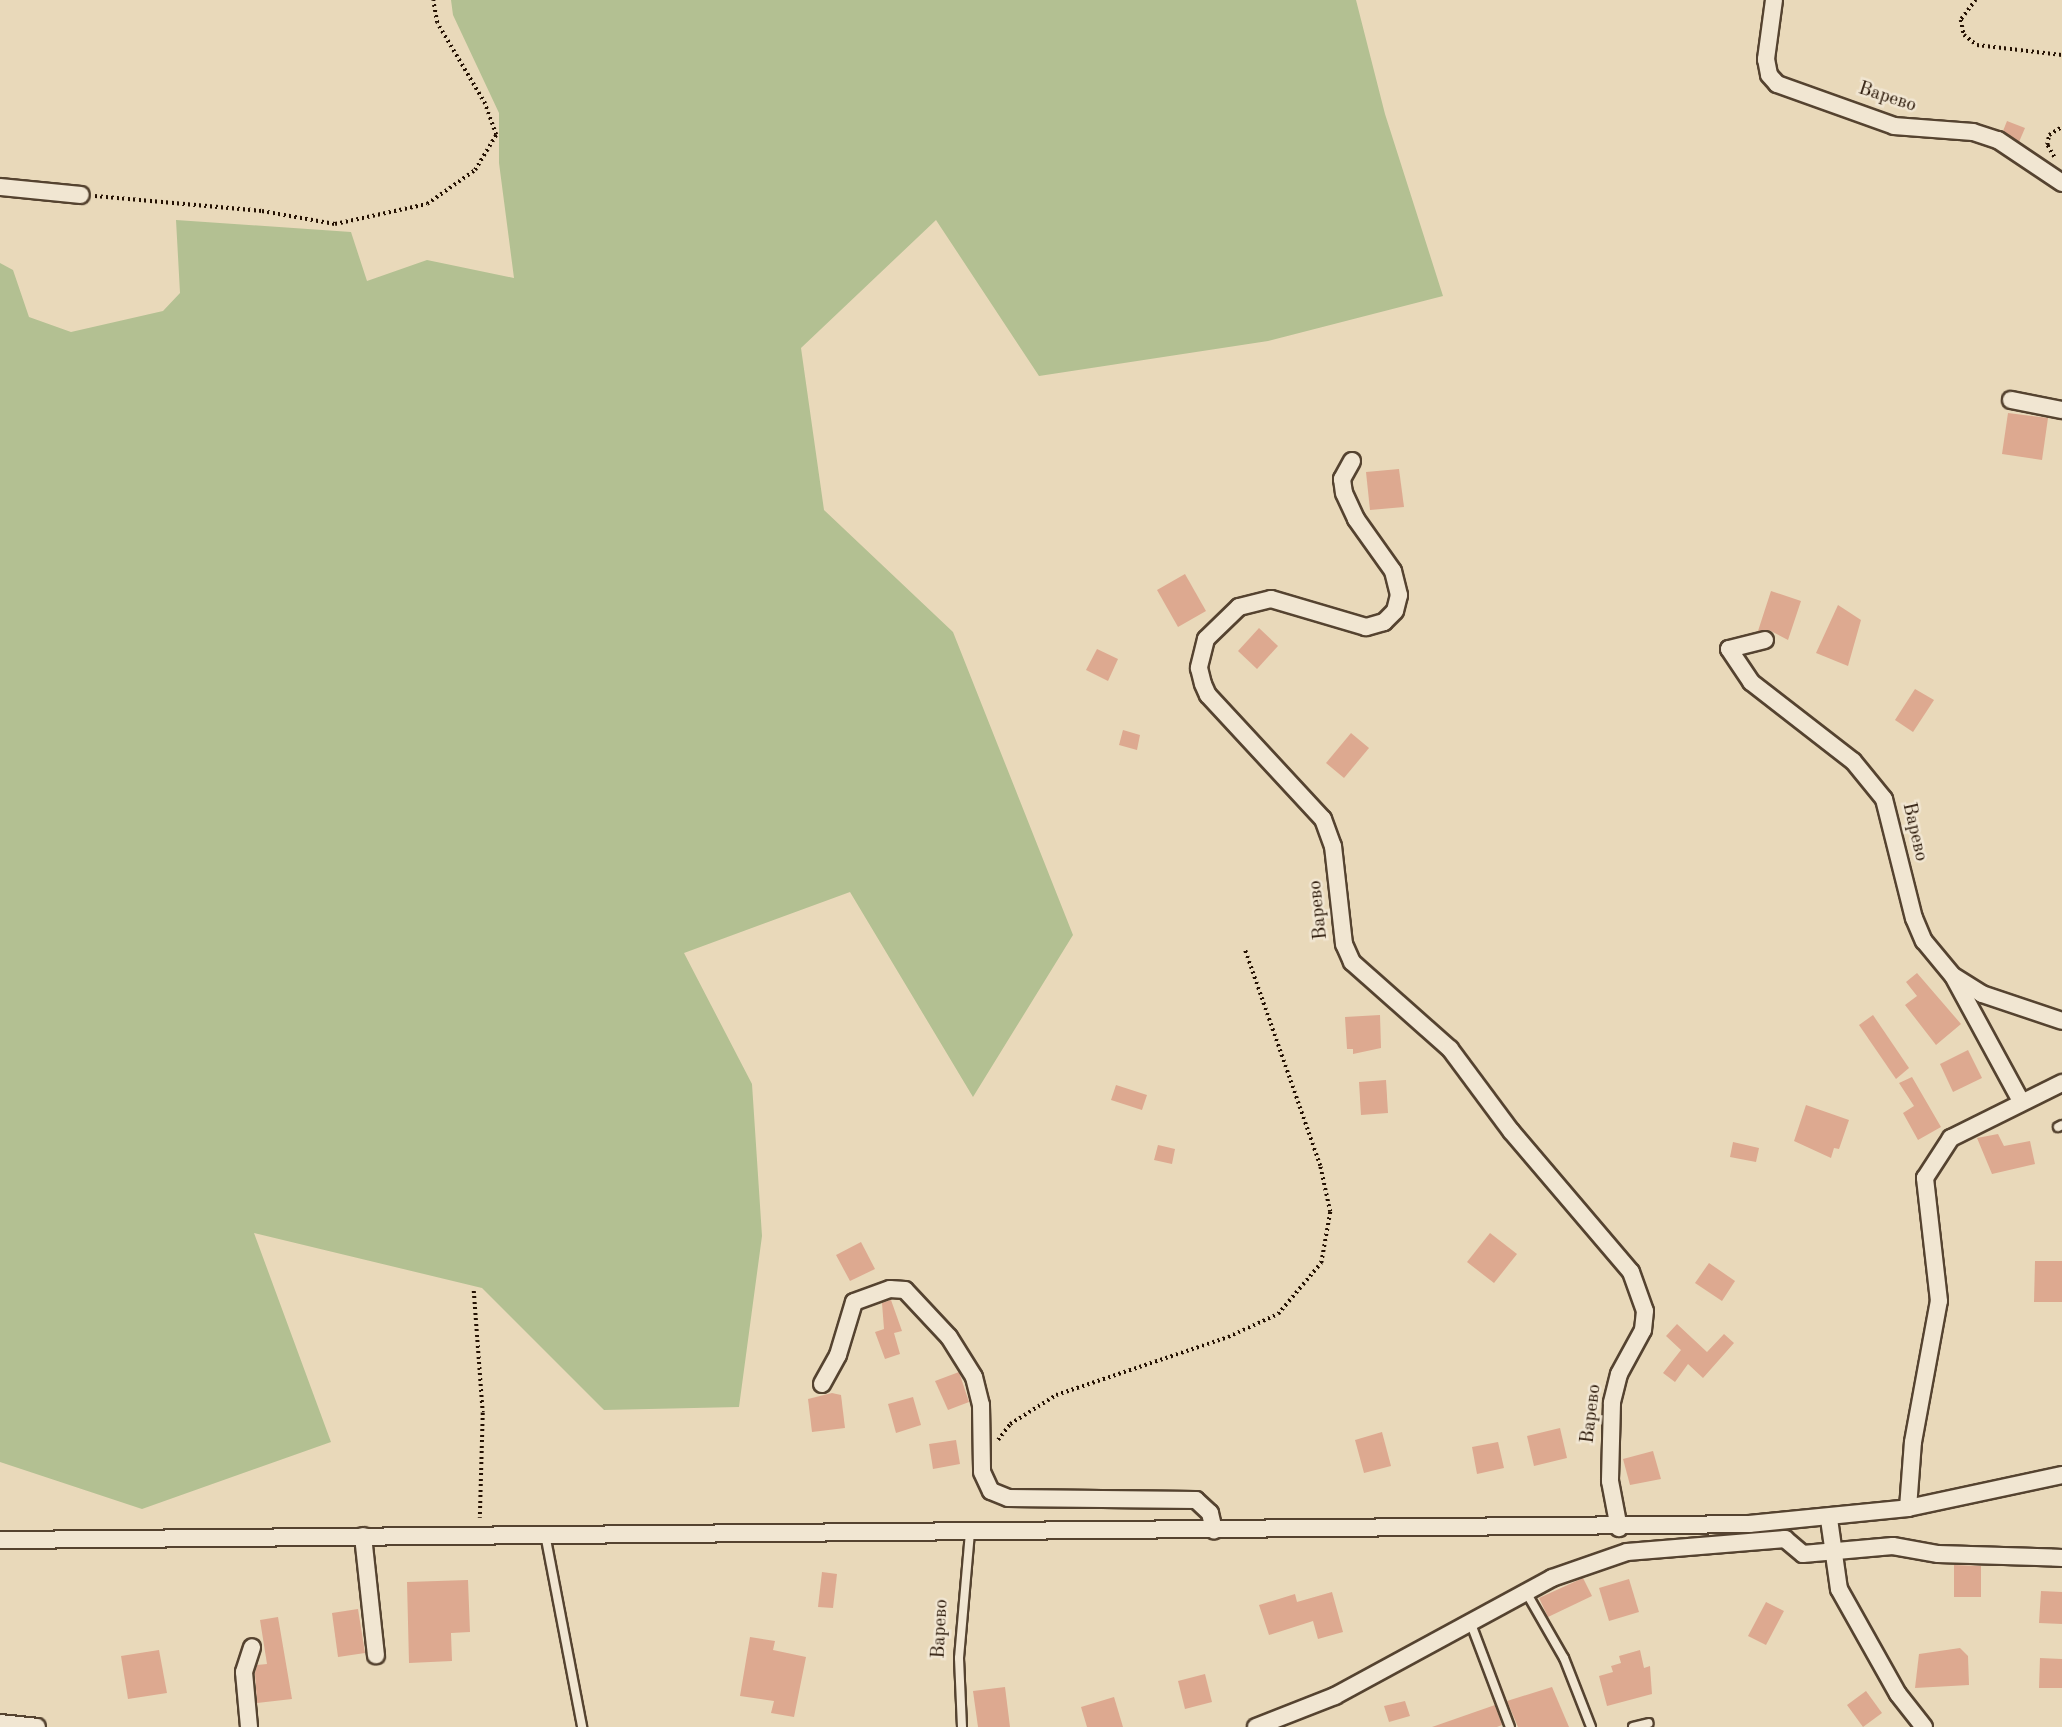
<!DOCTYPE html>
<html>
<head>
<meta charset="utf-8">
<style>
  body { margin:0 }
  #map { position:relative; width:2062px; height:1727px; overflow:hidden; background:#e9d9ba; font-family:"Old Standard TT",serif }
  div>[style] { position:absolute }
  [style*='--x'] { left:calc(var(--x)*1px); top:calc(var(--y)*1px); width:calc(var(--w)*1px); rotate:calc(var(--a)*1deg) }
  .green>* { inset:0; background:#b3c092 }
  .building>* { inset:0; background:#dda990 }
  .path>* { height:3.5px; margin-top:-1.75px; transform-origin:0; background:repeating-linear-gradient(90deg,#241102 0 2px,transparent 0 5.5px) }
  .roads { filter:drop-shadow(2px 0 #554330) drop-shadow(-2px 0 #554330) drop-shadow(0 2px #554330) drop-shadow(0 -2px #554330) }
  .service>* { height:8px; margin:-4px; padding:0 4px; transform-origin:4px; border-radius:4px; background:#f1e6d2 }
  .minor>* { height:16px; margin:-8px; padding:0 8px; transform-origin:8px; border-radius:8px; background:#f1e6d2 }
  span { translate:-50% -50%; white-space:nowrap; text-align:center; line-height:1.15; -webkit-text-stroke:5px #f1e6d2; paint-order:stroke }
  .street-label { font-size:19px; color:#241102 }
</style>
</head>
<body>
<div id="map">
  <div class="green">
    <i style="clip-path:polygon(451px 0,1356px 0,1385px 114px,1443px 296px,1268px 341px,1039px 376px,936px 220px,801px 348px,824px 510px,953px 632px,1073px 935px,973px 1097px,850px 892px,684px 953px,752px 1084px,762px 1236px,739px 1407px,604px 1410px,482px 1288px,254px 1233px,331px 1442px,142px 1509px,0 1462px,0 263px,13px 270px,29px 317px,71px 332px,163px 311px,180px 293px,176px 220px,351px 232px,367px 281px,427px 260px,514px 278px,499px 163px,499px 113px,453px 15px)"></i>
  </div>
  <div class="building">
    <i style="clip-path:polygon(2007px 121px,2025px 128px,2019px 142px,2003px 131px)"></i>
    <i style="clip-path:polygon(2008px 413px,2048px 418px,2042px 460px,2002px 454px)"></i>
    <i style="clip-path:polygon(1399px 469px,1404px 507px,1370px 510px,1366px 472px)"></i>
    <i style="clip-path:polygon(1185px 574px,1206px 611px,1178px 627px,1157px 590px)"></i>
    <i style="clip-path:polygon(1771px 591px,1801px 601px,1788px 640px,1769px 630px,1758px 631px)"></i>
    <i style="clip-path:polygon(1838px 605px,1861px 620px,1848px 666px,1816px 653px)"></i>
    <i style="clip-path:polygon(1259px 628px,1278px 646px,1257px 669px,1238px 651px)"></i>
    <i style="clip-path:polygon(1097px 649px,1118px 659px,1108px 681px,1086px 670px)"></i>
    <i style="clip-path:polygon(1915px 689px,1934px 700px,1913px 732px,1895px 720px)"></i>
    <i style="clip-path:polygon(1123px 730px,1140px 735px,1137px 750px,1119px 745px)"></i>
    <i style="clip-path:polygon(1351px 733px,1369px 748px,1344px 778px,1326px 763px)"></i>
    <i style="clip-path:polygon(1917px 973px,1961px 1024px,1936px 1045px,1905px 1005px,1917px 996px,1906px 982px)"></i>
    <i style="clip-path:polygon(1380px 1015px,1381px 1048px,1353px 1054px,1353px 1049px,1347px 1049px,1345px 1017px)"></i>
    <i style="clip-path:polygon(1873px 1015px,1909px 1068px,1896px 1079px,1859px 1025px)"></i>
    <i style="clip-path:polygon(1968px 1050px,1982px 1078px,1953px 1092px,1940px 1064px)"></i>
    <i style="clip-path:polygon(1912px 1077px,1941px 1127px,1918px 1140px,1903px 1113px,1914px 1106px,1899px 1083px)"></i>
    <i style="clip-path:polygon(1386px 1080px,1388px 1113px,1361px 1115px,1359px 1082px)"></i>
    <i style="clip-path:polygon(1116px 1085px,1147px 1095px,1142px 1110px,1111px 1100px)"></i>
    <i style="clip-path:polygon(1806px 1105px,1849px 1120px,1839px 1149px,1834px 1148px,1831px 1158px,1794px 1141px)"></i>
    <i style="clip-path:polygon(1998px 1134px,2004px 1146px,2030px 1141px,2035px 1164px,1992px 1174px,1977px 1138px)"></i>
    <i style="clip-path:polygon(1733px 1142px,1759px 1148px,1756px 1162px,1730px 1157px)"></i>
    <i style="clip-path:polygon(1158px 1145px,1175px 1149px,1172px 1164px,1154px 1160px)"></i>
    <i style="clip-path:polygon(1490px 1233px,1517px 1254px,1494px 1283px,1467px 1262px)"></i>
    <i style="clip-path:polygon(861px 1242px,875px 1269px,850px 1281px,836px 1255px)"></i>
    <i style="clip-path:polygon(2035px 1261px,2062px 1261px,2062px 1302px,2034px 1302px)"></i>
    <i style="clip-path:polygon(1709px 1263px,1735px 1281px,1722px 1301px,1695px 1283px)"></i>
    <i style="clip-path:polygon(891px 1300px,902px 1331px,894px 1333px,900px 1354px,885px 1359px,875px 1332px,884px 1329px,882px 1303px)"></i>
    <i style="clip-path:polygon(1677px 1324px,1707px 1352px,1724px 1334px,1734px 1343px,1703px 1378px,1688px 1364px,1675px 1382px,1663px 1373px,1681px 1350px,1666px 1336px)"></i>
    <i style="clip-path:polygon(959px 1372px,969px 1402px,948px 1410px,935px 1381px)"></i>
    <i style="clip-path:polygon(832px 1393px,841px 1395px,845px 1428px,812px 1432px,808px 1399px)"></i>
    <i style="clip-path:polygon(913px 1397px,921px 1425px,896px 1433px,888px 1404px)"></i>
    <i style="clip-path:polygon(1560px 1428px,1567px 1458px,1534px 1466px,1527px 1436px)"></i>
    <i style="clip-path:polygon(1382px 1432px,1391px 1466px,1364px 1473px,1355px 1440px)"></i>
    <i style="clip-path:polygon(956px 1440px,960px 1464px,933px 1469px,929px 1444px)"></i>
    <i style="clip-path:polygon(1498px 1442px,1504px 1468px,1477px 1474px,1472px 1447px)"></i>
    <i style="clip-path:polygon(1653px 1451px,1661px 1479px,1630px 1485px,1623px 1459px)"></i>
    <i style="clip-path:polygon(1954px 1565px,1981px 1566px,1981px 1597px,1954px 1597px)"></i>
    <i style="clip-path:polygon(822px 1572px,837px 1574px,833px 1608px,818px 1607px)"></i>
    <i style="clip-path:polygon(1583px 1578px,1592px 1596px,1548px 1617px,1539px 1598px)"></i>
    <i style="clip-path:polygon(1629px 1579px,1639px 1612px,1609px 1621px,1599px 1588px)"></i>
    <i style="clip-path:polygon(468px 1580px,470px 1632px,451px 1633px,452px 1661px,409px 1663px,407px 1582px)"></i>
    <i style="clip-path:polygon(2041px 1591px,2062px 1592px,2062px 1624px,2039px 1623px)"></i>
    <i style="clip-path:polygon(1332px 1592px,1343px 1632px,1318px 1639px,1313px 1621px,1269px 1635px,1259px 1605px,1295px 1594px,1297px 1602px)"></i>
    <i style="clip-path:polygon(1766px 1602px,1784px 1611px,1766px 1645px,1748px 1636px)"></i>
    <i style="clip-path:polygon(358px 1609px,365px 1653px,338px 1657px,332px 1613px)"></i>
    <i style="clip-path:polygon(278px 1617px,292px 1699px,257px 1703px,255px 1673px,257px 1665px,267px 1664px,260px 1620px)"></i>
    <i style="clip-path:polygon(750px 1637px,775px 1641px,773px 1650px,806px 1657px,794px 1717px,771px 1713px,774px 1701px,740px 1696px)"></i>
    <i style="clip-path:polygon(1960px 1648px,1968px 1656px,1969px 1685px,1915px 1688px,1919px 1654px)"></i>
    <i style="clip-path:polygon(159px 1650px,167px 1693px,128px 1699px,121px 1656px)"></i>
    <i style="clip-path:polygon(1640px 1650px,1644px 1668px,1650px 1666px,1652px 1694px,1607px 1706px,1599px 1676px,1613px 1672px,1611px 1666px,1621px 1663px,1619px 1656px)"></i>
    <i style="clip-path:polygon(2040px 1658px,2062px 1659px,2062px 1688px,2039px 1688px)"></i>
    <i style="clip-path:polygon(1205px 1674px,1212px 1702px,1185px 1709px,1178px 1681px)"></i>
    <i style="clip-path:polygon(1005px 1687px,1010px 1727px,978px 1727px,973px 1691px)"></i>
    <i style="clip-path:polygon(1552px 1687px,1569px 1727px,1518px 1727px,1507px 1701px)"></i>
    <i style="clip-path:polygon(1866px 1691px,1882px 1713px,1863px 1727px,1847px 1705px)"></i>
    <i style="clip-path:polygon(1114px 1697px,1123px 1727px,1087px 1727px,1081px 1707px)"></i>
    <i style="clip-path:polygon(1405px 1701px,1410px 1716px,1389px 1722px,1384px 1706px)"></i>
    <i style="clip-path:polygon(1495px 1705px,1502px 1725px,1497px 1727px,1432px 1727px)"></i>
  </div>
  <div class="path">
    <i style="--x:1976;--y:0;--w:25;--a:127"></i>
    <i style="--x:1961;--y:20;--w:15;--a:79"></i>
    <i style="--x:1964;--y:35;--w:16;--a:38"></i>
    <i style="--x:1977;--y:45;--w:86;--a:6.7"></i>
    <i style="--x:2054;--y:157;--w:14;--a:-120"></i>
    <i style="--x:2047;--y:145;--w:10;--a:-79"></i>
    <i style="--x:2049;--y:135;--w:15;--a:-32"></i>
    <i style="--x:95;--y:196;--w:168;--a:5.1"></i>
    <i style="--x:262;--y:211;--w:74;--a:10.1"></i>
    <i style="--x:335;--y:224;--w:94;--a:-12.3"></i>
    <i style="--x:427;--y:204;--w:59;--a:-35.3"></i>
    <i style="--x:475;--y:170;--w:41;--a:-59"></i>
    <i style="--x:496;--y:135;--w:33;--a:-110"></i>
    <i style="--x:485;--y:104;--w:94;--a:-120.7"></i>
    <i style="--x:437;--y:23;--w:23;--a:-100"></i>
    <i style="--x:474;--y:1291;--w:122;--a:85.8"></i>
    <i style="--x:483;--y:1413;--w:105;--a:91.6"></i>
    <i style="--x:998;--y:1440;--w:20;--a:-53"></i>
    <i style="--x:1010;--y:1424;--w:54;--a:-32.2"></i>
    <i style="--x:1056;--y:1395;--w:182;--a:-18.6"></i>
    <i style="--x:1228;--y:1337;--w:55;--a:-24.7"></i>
    <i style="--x:1278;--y:1314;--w:67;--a:-49.9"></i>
    <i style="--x:1321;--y:1263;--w:52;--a:-80"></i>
    <i style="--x:1330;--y:1212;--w:47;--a:-102.3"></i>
    <i style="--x:1320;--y:1166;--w:228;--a:-109.2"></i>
  </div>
  <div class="roads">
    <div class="service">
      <i style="--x:2058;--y:1127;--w:4;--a:-27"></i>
      <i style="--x:545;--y:1534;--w:197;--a:79.1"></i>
      <i style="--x:1526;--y:1592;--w:76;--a:60.1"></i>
      <i style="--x:1564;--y:1658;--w:74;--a:68.6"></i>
      <i style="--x:1471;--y:1624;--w:110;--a:69.3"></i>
      <i style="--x:962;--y:1727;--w:69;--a:-92.5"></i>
      <i style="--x:959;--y:1658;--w:125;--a:-85"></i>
      <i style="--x:1633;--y:1727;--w:16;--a:-14"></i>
    </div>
    <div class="minor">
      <i style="--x:1774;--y:0;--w:60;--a:97.7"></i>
      <i style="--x:1766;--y:59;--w:16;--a:79"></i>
      <i style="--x:1769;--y:75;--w:12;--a:48"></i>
      <i style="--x:1777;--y:84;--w:124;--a:19.7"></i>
      <i style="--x:1894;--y:126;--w:79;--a:4.3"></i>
      <i style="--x:1973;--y:132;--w:26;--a:18"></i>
      <i style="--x:1998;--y:140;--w:77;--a:33.9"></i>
      <i style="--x:0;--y:187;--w:81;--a:5.6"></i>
      <i style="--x:2011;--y:400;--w:52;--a:11.1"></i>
      <i style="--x:1352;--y:461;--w:21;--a:119"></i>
      <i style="--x:1342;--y:479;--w:14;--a:82"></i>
      <i style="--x:1344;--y:493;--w:29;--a:65"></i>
      <i style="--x:1356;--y:519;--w:64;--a:54.6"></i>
      <i style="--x:1393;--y:571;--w:25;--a:76"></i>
      <i style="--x:1399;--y:595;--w:16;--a:104"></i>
      <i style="--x:1395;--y:611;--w:16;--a:135"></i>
      <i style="--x:1384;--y:622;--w:19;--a:164"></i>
      <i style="--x:1366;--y:627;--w:99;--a:-163.6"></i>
      <i style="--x:1271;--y:599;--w:33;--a:166"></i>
      <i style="--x:1239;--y:607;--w:46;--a:135.9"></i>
      <i style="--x:1206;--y:639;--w:30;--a:104"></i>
      <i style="--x:1199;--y:668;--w:16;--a:76"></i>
      <i style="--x:1203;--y:684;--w:12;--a:66"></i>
      <i style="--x:1208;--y:695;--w:169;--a:47.2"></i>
      <i style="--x:1323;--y:819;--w:29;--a:70"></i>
      <i style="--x:1333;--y:846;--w:99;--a:83.6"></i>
      <i style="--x:1344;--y:944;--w:20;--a:66"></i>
      <i style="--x:1352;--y:962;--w:131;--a:41.6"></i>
      <i style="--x:1450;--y:1049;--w:102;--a:53.4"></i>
      <i style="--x:1511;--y:1131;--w:185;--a:49.6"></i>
      <i style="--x:1631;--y:1272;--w:41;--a:70.3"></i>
      <i style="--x:1645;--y:1311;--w:19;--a:96"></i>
      <i style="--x:1643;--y:1330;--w:50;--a:118.6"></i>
      <i style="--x:1619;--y:1374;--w:30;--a:104"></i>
      <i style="--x:1612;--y:1403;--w:78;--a:91.5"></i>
      <i style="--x:1610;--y:1481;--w:48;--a:79.2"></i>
      <i style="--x:1765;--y:640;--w:37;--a:166"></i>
      <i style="--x:1729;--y:649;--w:40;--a:56"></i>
      <i style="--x:1751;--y:682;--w:129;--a:37.8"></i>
      <i style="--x:1853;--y:761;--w:49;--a:50.8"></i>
      <i style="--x:1884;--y:799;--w:123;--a:75.9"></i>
      <i style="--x:1914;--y:918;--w:25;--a:67"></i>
      <i style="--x:1924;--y:941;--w:45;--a:50.4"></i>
      <i style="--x:1953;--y:976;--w:142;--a:61.5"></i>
      <i style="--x:1955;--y:977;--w:32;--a:32"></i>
      <i style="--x:1982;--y:994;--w:84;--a:18.6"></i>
      <i style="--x:822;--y:1384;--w:33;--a:-61"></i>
      <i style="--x:838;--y:1355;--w:55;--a:-73.2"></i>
      <i style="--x:854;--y:1302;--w:38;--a:-20"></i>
      <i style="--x:890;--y:1289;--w:15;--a:4"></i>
      <i style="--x:905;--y:1290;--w:64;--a:46.9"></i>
      <i style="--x:949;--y:1337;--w:47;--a:58"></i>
      <i style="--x:974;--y:1377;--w:29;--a:76"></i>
      <i style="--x:981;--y:1405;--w:67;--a:89.1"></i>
      <i style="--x:982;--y:1472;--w:21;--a:65"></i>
      <i style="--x:991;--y:1491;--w:18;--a:22"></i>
      <i style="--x:1008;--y:1498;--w:188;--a:0.6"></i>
      <i style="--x:1196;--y:1500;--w:19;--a:43"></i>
      <i style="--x:1210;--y:1513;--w:18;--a:77"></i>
      <i style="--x:1908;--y:1508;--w:66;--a:-85.7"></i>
      <i style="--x:1913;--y:1442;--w:143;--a:-79.6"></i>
      <i style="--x:1939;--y:1301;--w:124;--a:-96.5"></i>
      <i style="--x:1925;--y:1178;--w:48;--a:-57"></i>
      <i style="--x:1951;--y:1138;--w:124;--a:-26.4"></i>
      <i style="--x:1829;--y:1519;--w:71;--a:81.9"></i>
      <i style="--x:1839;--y:1589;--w:120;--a:60.7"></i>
      <i style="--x:1898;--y:1694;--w:42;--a:51.8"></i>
      <i style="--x:363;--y:1536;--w:120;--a:83.8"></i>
      <i style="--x:0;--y:1540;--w:1749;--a:-0.52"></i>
      <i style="--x:1749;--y:1524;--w:160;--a:-5.7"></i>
      <i style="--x:1908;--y:1508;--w:157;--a:-12.1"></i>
      <i style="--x:0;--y:1723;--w:37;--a:6"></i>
      <i style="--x:249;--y:1727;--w:55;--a:-95.2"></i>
      <i style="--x:244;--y:1672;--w:26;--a:-72"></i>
      <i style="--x:1256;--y:1727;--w:85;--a:-21.4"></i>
      <i style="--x:1335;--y:1696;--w:247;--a:-28.5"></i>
      <i style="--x:1552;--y:1578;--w:79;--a:-19.1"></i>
      <i style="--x:1627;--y:1552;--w:159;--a:-4.7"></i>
      <i style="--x:1785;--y:1539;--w:23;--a:40"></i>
      <i style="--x:1803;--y:1554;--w:90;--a:-5.1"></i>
      <i style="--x:1893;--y:1546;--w:46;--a:10.1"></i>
      <i style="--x:1938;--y:1554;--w:124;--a:1.8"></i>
    </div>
  </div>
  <div class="street-label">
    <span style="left:1887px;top:98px;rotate:18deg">Варево</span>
    <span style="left:1914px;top:832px;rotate:77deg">Варево</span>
    <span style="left:1319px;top:910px;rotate:-96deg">Варево</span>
    <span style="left:1592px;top:1414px;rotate:-83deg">Варево</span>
    <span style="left:941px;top:1629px;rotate:-87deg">Варево</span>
  </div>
</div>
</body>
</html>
